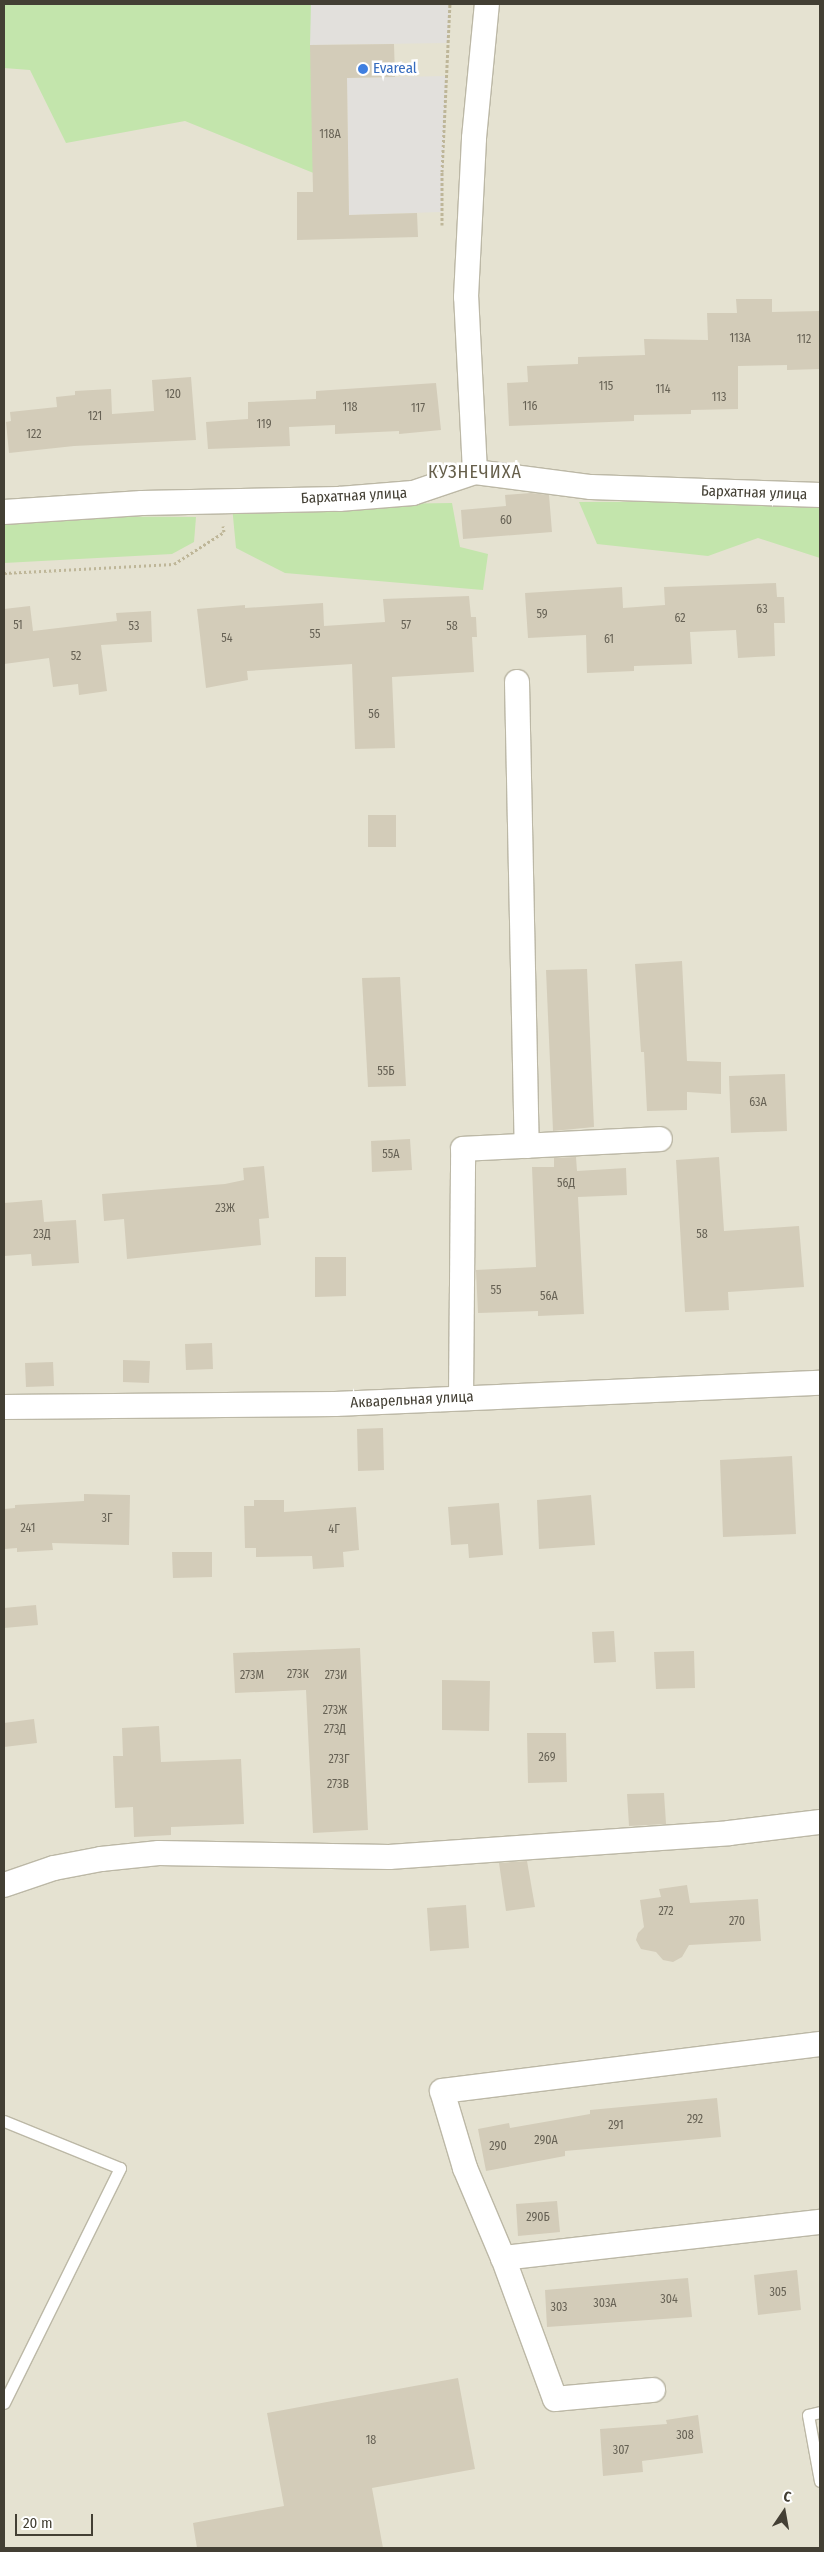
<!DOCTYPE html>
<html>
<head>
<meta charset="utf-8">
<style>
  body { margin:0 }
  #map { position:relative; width:824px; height:2552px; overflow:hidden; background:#f1efe3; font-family:"Fira Sans Condensed",sans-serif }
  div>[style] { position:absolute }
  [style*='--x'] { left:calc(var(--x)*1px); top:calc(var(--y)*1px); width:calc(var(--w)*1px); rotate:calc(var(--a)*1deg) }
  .residential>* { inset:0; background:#e5e2d1 }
  .green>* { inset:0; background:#c3e5ac }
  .parking>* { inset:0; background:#e2e0dc }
  .building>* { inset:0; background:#d3ccb9 }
  .path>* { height:3px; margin-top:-1.5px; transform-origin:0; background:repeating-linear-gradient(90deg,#beb698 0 2.5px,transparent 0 5px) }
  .roads { filter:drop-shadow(1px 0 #bcb8a6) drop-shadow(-1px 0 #bcb8a6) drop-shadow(0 1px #bcb8a6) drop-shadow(0 -1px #bcb8a6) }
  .service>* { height:11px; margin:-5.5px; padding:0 5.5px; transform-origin:5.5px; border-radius:5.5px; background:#fff }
  .minor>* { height:24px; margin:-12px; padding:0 12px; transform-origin:12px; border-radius:12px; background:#fff }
  .dots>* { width:14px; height:14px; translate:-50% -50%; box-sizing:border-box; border:2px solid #fff; border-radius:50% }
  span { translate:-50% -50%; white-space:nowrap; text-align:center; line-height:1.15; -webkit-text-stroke:5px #fff; paint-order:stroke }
  .number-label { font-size:12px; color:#676255 }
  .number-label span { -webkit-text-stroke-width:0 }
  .shop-label { font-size:15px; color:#366cbe }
  .left { translate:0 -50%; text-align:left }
  .street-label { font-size:15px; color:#433f34 }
  .quarter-label { font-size:18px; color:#665f4b; letter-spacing:1px }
  .frame { position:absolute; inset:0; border:5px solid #433f34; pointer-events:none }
  .north { position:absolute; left:759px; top:2487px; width:50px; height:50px; -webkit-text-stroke:4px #fff; paint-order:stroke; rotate:12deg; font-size:14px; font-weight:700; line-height:20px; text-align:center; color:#433f34 }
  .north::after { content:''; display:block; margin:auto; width:18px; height:22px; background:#433f34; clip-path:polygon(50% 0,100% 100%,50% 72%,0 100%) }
  .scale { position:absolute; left:15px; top:2514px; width:78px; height:22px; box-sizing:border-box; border:2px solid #433f34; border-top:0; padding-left:6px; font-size:15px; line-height:18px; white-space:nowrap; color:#433f34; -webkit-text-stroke:4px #fff; paint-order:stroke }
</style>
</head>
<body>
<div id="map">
  <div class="residential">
    <i style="clip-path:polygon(4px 4px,820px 4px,820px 2548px,4px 2548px)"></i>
  </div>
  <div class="green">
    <i style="clip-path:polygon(4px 4px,314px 4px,316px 174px,185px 121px,66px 143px,30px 70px,4px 68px)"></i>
    <i style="clip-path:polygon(820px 501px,820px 558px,758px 538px,708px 556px,597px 544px,579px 502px)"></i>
    <i style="clip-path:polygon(452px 503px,460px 547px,488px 554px,483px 590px,285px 573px,236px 548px,232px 506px)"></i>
    <i style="clip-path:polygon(19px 516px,196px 517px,194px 542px,172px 554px,4px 563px,4px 517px)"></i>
  </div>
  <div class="parking">
    <i style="clip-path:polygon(311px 4px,450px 4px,448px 43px,310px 45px)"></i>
    <i style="clip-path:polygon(447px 76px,442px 212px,349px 215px,347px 78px)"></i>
  </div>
  <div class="building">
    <i style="clip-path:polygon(394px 44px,395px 77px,347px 78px,349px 215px,417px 213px,418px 237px,297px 240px,297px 192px,313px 192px,310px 45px)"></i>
    <i style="clip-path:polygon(736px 299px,772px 299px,772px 312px,820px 311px,820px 369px,787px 370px,787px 365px,738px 366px,738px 409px,691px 410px,691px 414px,634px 415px,634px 421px,509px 426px,507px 383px,528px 382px,527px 366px,578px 364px,578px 357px,645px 355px,644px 339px,708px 340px,707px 313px,737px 313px)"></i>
    <i style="clip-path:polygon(191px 377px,196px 440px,74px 446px,9px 453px,6px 422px,11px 421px,10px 412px,57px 407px,56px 397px,75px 395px,75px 391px,111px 389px,112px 414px,154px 411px,152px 380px)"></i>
    <i style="clip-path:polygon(436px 383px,441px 430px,399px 434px,399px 431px,335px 434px,335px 425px,289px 427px,290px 446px,208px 449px,206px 422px,248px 419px,248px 402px,316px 399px,316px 391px)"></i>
    <i style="clip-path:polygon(531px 493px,549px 495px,552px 532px,463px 539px,461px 510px,506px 506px,505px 495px)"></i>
    <i style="clip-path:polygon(776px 583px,777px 597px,784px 597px,785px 623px,774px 623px,775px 656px,738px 658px,736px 630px,690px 632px,692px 664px,634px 666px,634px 671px,587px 673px,586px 635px,528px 638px,525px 593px,622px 587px,623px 608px,665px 605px,664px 587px)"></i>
    <i style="clip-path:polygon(469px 596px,471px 617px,476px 617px,477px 637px,472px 637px,474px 672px,392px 677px,395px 748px,355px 749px,352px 664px,247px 671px,248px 680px,206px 688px,197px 609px,245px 605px,245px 608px,323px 603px,324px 626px,385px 622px,383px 599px)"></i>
    <i style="clip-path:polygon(30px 606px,33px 631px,117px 621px,116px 613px,151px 611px,152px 642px,101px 645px,107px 691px,79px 695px,78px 684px,53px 687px,49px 658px,4px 664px,4px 609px)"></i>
    <i style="clip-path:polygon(368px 815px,396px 815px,396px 847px,368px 847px)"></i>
    <i style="clip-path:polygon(682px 961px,687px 1061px,721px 1062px,721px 1094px,687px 1092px,687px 1110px,647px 1111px,644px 1052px,641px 1052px,635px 964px)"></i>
    <i style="clip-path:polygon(587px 969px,594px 1127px,553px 1131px,546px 970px)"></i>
    <i style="clip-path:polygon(400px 977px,406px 1086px,368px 1087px,362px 978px)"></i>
    <i style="clip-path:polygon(785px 1074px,787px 1131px,731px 1133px,729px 1076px)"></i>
    <i style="clip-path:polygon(410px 1139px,412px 1170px,372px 1172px,371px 1141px)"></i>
    <i style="clip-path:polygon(576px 1157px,577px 1171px,626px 1168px,627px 1195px,578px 1197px,584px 1314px,538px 1316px,538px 1311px,478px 1313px,476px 1270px,536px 1267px,532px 1167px,554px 1167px,554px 1158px)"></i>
    <i style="clip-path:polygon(719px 1157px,724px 1231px,799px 1226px,804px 1287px,728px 1292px,729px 1310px,685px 1312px,676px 1160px)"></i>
    <i style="clip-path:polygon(264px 1166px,269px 1218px,259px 1219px,261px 1245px,127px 1259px,124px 1219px,104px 1221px,102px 1194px,225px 1184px,244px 1180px,243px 1168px)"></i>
    <i style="clip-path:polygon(42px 1200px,44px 1222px,76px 1220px,79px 1263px,32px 1266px,31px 1254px,4px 1256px,4px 1203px)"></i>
    <i style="clip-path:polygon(315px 1257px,346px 1257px,346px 1296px,315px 1297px)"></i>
    <i style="clip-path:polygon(212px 1343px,213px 1369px,186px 1370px,185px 1344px)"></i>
    <i style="clip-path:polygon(123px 1360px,150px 1361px,149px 1383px,123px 1382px)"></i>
    <i style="clip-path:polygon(53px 1362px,54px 1386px,26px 1387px,25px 1363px)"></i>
    <i style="clip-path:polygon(383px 1428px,384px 1470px,358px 1471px,357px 1429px)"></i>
    <i style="clip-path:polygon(792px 1456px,796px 1534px,723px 1537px,720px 1460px)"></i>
    <i style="clip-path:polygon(84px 1494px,130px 1495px,129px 1545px,52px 1543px,53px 1550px,17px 1552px,17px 1548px,4px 1549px,4px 1509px,15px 1508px,15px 1505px,84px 1501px)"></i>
    <i style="clip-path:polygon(591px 1495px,595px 1545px,539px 1549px,537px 1500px)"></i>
    <i style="clip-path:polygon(254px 1500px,284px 1500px,284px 1512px,356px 1507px,359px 1550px,343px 1552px,344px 1567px,313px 1569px,312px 1556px,256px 1557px,256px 1548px,245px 1548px,244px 1506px,254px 1506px)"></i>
    <i style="clip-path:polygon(499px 1503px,503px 1555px,469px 1558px,468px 1544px,451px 1545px,448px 1507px)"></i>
    <i style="clip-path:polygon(172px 1552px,212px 1552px,212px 1577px,173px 1578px)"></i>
    <i style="clip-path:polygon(36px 1605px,38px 1625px,4px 1628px,4px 1608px)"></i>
    <i style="clip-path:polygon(614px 1631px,616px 1662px,594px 1663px,592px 1632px)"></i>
    <i style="clip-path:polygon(360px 1648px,368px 1830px,313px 1833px,306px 1690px,235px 1693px,233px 1653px)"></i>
    <i style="clip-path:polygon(694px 1651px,695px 1688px,656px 1689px,654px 1652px)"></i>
    <i style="clip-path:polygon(442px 1680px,490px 1681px,489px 1731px,442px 1730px)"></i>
    <i style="clip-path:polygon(34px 1719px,37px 1743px,4px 1747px,4px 1723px)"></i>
    <i style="clip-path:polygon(159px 1726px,161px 1762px,241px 1759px,244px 1824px,171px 1827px,171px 1835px,134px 1837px,133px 1807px,115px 1808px,113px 1756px,123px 1756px,122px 1728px)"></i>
    <i style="clip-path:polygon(527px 1733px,566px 1733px,567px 1782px,528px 1783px)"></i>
    <i style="clip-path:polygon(664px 1793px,666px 1824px,629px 1826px,627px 1794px)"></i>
    <i style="clip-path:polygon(527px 1861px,535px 1907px,506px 1911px,499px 1863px)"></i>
    <i style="clip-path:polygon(687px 1885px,690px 1903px,758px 1899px,761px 1941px,689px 1945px,682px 1957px,673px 1962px,663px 1960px,656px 1952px,641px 1949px,636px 1940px,638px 1933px,644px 1927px,640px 1900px,661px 1897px,659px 1889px)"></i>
    <i style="clip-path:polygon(466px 1905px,469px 1948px,430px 1951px,427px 1908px)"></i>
    <i style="clip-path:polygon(717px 2098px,721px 2137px,565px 2151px,565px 2156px,486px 2171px,478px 2129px,509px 2123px,510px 2128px,590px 2114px,590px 2110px)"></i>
    <i style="clip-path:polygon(557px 2201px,560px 2232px,518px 2236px,516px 2204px)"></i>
    <i style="clip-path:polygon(797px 2270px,801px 2310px,758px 2315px,754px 2275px)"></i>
    <i style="clip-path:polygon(688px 2278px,692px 2317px,547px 2327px,545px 2290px)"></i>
    <i style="clip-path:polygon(458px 2378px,475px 2469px,372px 2488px,383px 2548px,197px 2548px,193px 2523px,284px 2506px,267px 2413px)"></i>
    <i style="clip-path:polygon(698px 2415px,703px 2453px,642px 2461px,643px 2472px,603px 2476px,600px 2429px,667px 2424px,666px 2420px)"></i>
  </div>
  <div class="path">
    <i style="--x:442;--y:225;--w:53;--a:-90"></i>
    <i style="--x:442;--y:172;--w:168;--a:-87.3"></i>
    <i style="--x:4;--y:573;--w:170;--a:-3"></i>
    <i style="--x:174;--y:564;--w:59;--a:-32.6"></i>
    <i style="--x:224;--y:532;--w:6;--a:-99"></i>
  </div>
  <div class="roads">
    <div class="service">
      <i style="--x:4;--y:2121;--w:125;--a:22.1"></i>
      <i style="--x:120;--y:2168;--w:262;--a:116.3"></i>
      <i style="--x:820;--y:2412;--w:12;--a:166"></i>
      <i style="--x:808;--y:2415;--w:67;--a:79.7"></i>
    </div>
    <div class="minor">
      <i style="--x:475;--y:472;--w:175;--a:-92.9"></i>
      <i style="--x:466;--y:297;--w:159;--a:-87.1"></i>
      <i style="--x:474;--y:138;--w:135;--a:-84.5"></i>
      <i style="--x:4;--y:512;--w:138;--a:-3.7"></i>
      <i style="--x:142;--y:503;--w:197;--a:-1.2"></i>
      <i style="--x:339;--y:499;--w:74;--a:-4.6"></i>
      <i style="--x:413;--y:493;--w:65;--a:-18.7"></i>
      <i style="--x:475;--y:472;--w:117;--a:7.4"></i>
      <i style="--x:591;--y:487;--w:229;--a:2"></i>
      <i style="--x:517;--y:682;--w:464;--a:88.8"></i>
      <i style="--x:461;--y:1398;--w:249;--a:-89.5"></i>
      <i style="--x:463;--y:1149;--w:197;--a:-2.9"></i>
      <i style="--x:4;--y:1407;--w:331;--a:-0.5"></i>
      <i style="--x:335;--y:1404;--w:485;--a:-2.5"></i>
      <i style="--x:4;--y:1885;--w:53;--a:-18.8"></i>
      <i style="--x:54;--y:1868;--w:48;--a:-10.8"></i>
      <i style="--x:101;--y:1859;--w:58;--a:-5.9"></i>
      <i style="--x:159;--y:1853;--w:230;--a:1"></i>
      <i style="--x:389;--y:1857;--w:341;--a:-4"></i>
      <i style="--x:729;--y:1833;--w:92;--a:-6.9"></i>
      <i style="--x:503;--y:2258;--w:319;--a:-6.5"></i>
      <i style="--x:653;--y:2390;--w:98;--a:174.8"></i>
      <i style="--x:555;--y:2399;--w:150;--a:-110.2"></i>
      <i style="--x:503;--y:2258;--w:98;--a:-112.9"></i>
      <i style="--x:465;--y:2168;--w:80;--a:-106.6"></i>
      <i style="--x:442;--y:2091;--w:381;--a:-7.1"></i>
    </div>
  </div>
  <div class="dots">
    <i style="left:363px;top:69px;background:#3f7fe0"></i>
  </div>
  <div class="number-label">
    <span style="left:330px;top:135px">118А</span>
    <span style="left:740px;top:339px">113А</span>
    <span style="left:804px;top:340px">112</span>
    <span style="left:606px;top:387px">115</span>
    <span style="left:663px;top:390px">114</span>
    <span style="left:173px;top:395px">120</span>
    <span style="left:719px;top:398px">113</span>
    <span style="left:530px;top:407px">116</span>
    <span style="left:350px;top:408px">118</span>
    <span style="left:418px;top:409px">117</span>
    <span style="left:95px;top:417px">121</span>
    <span style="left:264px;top:425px">119</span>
    <span style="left:34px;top:435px">122</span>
    <span style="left:506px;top:521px">60</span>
    <span style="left:762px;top:610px">63</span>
    <span style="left:542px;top:615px">59</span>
    <span style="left:680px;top:619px">62</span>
    <span style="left:18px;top:626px">51</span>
    <span style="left:406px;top:626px">57</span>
    <span style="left:134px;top:627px">53</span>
    <span style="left:452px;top:627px">58</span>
    <span style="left:315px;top:635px">55</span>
    <span style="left:227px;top:639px">54</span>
    <span style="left:609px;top:640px">61</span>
    <span style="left:76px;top:657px">52</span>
    <span style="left:374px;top:715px">56</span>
    <span style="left:386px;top:1072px">55Б</span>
    <span style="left:758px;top:1103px">63А</span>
    <span style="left:391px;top:1155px">55А</span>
    <span style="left:566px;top:1184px">56Д</span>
    <span style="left:225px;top:1209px">23Ж</span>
    <span style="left:42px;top:1235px">23Д</span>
    <span style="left:702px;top:1235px">58</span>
    <span style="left:496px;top:1291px">55</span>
    <span style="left:549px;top:1297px">56А</span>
    <span style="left:107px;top:1519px">3Г</span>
    <span style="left:28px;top:1529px">241</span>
    <span style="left:334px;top:1530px">4Г</span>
    <span style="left:298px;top:1675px">273К</span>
    <span style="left:252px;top:1676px">273М</span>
    <span style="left:336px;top:1676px">273И</span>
    <span style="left:335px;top:1711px">273Ж</span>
    <span style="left:335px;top:1730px">273Д</span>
    <span style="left:547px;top:1758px">269</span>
    <span style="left:339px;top:1760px">273Г</span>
    <span style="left:338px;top:1785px">273В</span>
    <span style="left:666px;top:1912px">272</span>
    <span style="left:737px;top:1922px">270</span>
    <span style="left:695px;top:2120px">292</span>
    <span style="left:616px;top:2126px">291</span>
    <span style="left:546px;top:2141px">290А</span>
    <span style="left:498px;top:2147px">290</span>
    <span style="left:538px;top:2218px">290Б</span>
    <span style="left:778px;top:2293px">305</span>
    <span style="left:669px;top:2300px">304</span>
    <span style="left:605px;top:2304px">303А</span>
    <span style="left:559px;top:2308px">303</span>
    <span style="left:685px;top:2436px">308</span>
    <span style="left:371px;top:2441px">18</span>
    <span style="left:621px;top:2451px">307</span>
  </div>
  <div class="shop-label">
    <span class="left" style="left:373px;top:69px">Evareal</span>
  </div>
  <div class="street-label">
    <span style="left:754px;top:493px;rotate:2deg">Бархатная улица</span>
    <span style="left:354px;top:496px;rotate:-3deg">Бархатная улица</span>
    <span style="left:412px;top:1400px;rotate:-3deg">Акварельная улица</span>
  </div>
  <div class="quarter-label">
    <span style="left:475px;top:472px">КУЗНЕЧИХА</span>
  </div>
  <div class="frame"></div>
  <div class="north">С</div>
  <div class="scale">20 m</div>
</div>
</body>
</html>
